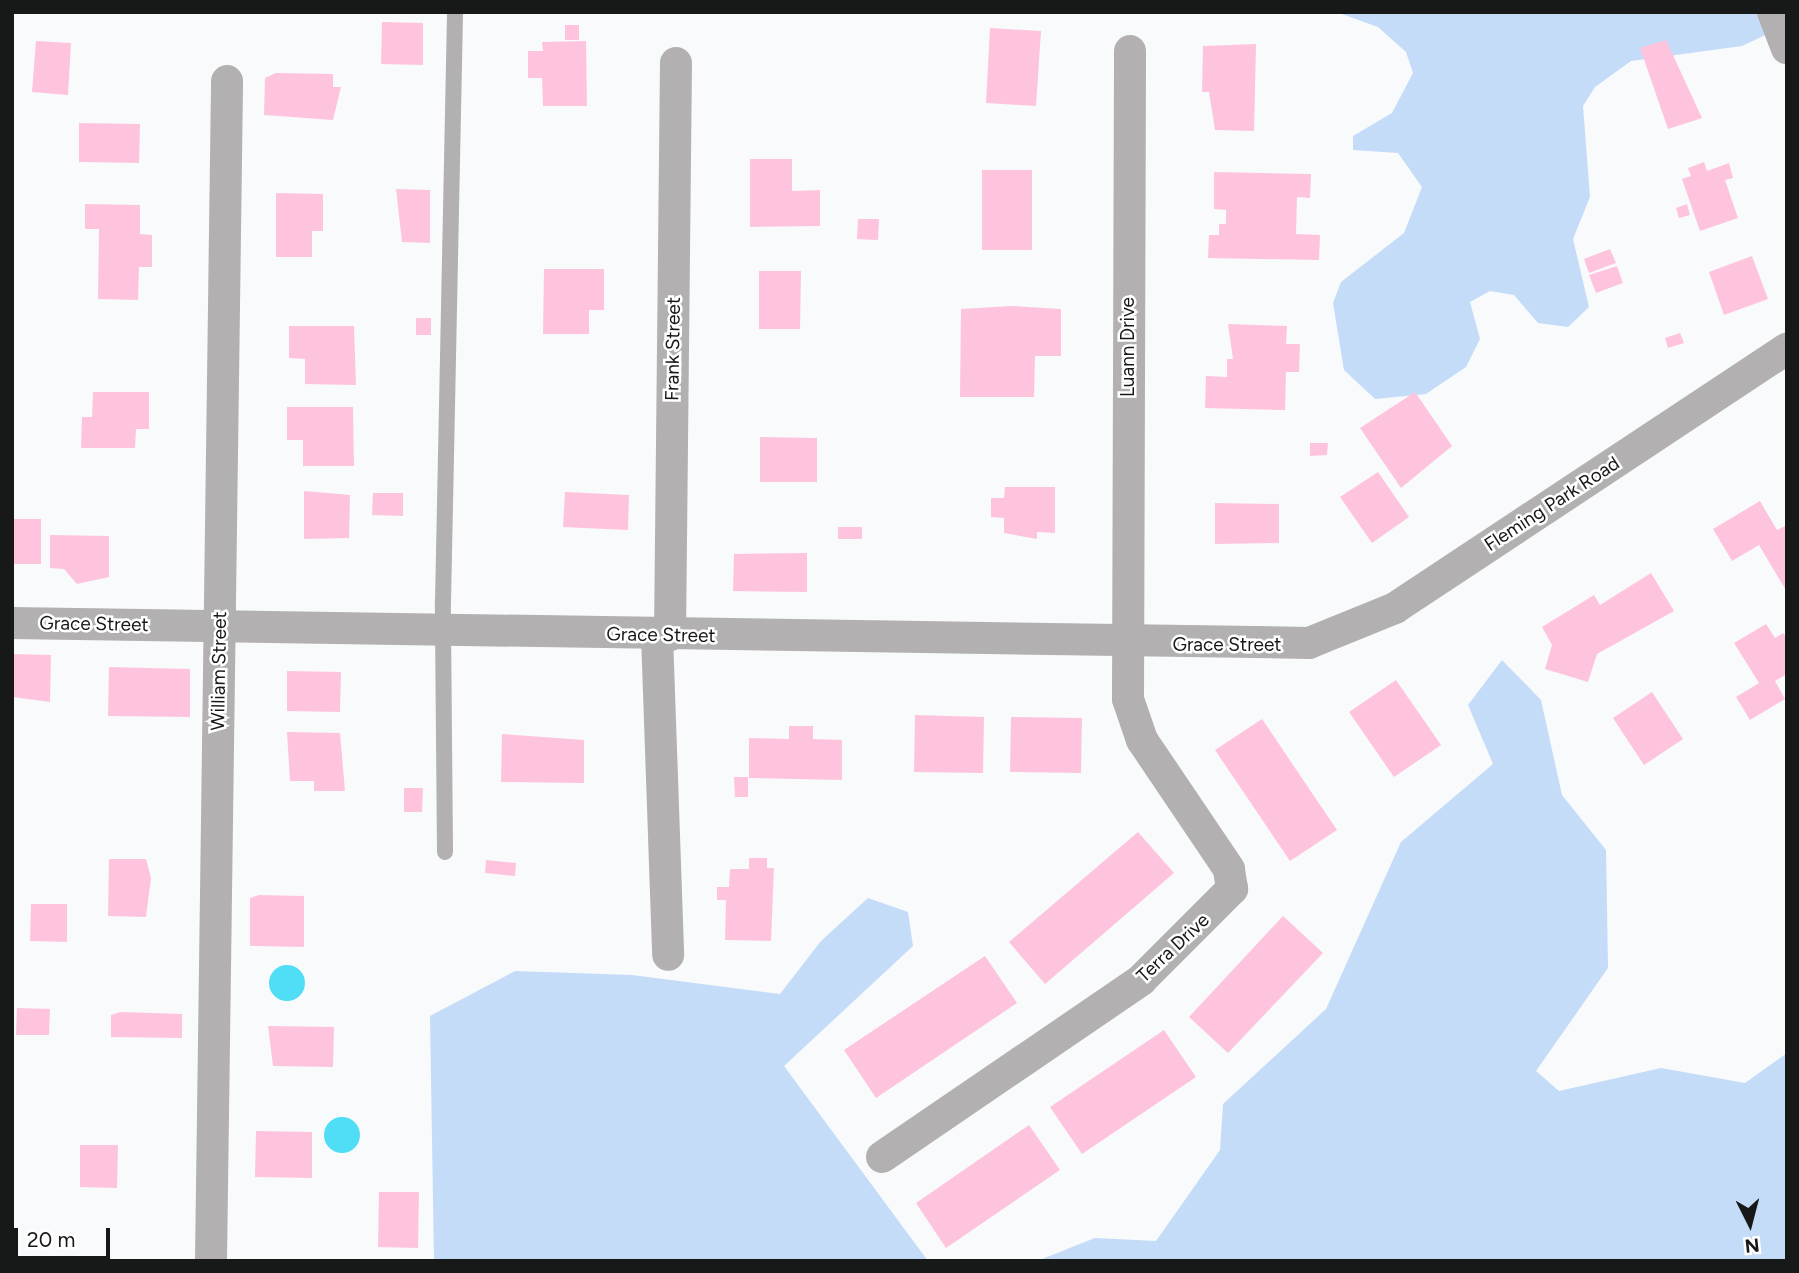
<!DOCTYPE html>
<html>
<head>
<meta charset="utf-8">
<style>
  body { margin:0 }
  #map { position:relative; width:1799px; height:1273px; overflow:hidden; background:#f8fafc; font-family:Figtree,sans-serif }
  div>[style] { position:absolute }
  [style*='--x'] { left:calc(var(--x)*1px); top:calc(var(--y)*1px); width:calc(var(--w)*1px); rotate:calc(var(--a)*1deg) }
  .green>* { inset:0; background:#c4dcf8 }
  .water>* { inset:0; background:#50ddf6 }
  .round { border-radius:50% }
  .building>* { inset:0; background:#fec4de }
  .service>* { height:16px; margin:-8px; padding:0 8px; transform-origin:8px; border-radius:8px; background:#b2b0b0 }
  .minor>* { height:32px; margin:-16px; padding:0 16px; transform-origin:16px; border-radius:16px; background:#b2b0b0 }
  span { translate:-50% -50%; white-space:nowrap; text-align:center; line-height:1.15; -webkit-text-stroke:5px #fff; paint-order:stroke }
  .street-label { font-size:19px; color:#171818 }
  .frame { position:absolute; inset:0; border:14px solid #171818; pointer-events:none }
  .north { position:absolute; left:1715px; top:1189px; width:70px; height:70px; -webkit-text-stroke:5px #fff; paint-order:stroke; rotate:174deg; font-size:19px; font-weight:700; line-height:28px; text-align:center; color:#171818 }
  .north::after { content:''; display:block; margin:auto; width:24px; height:32px; background:#171818; clip-path:polygon(50% 0,100% 100%,50% 72%,0 100%) }
  .scale { position:absolute; left:14px; top:1228px; width:96px; height:32px; box-sizing:border-box; border:4px solid #171818; border-top:0; padding-left:9px; font-size:21px; line-height:24px; white-space:nowrap; color:#171818; -webkit-text-stroke:5px #fff; paint-order:stroke }
</style>
</head>
<body>
<div id="map">
  <div class="green">
    <i style="clip-path:polygon(1336px 12px,1769px 12px,1776px 30px,1742px 46px,1631px 61px,1595px 87px,1583px 106px,1590px 197px,1573px 239px,1589px 307px,1568px 327px,1538px 323px,1514px 295px,1490px 291px,1470px 302px,1480px 339px,1466px 367px,1426px 394px,1375px 399px,1344px 370px,1333px 303px,1341px 282px,1404px 233px,1422px 187px,1398px 153px,1353px 150px,1353px 136px,1392px 113px,1413px 73px,1406px 52px,1378px 27px)"></i>
    <i style="clip-path:polygon(1502px 660px,1541px 700px,1562px 795px,1606px 850px,1608px 968px,1536px 1071px,1559px 1091px,1661px 1068px,1745px 1083px,1787px 1053px,1787px 1261px,1037px 1261px,1095px 1238px,1156px 1241px,1220px 1150px,1223px 1104px,1326px 1009px,1401px 842px,1493px 764px,1468px 705px)"></i>
    <i style="clip-path:polygon(868px 898px,908px 912px,913px 946px,784px 1066px,928px 1261px,434px 1261px,430px 1016px,515px 971px,632px 975px,780px 994px,821px 941px)"></i>
  </div>
  <div class="water">
    <i class="round" style="left:269px;top:965px;width:36px;height:36px"></i>
    <i class="round" style="left:324px;top:1117px;width:36px;height:36px"></i>
  </div>
  <div class="building">
    <i style="clip-path:polygon(382px 22px,423px 23px,423px 65px,381px 64px)"></i>
    <i style="clip-path:polygon(565px 25px,579px 25px,579px 40px,565px 40px)"></i>
    <i style="clip-path:polygon(990px 28px,1041px 31px,1036px 106px,986px 103px)"></i>
    <i style="clip-path:polygon(1666px 40px,1702px 118px,1668px 129px,1640px 48px)"></i>
    <i style="clip-path:polygon(36px 41px,71px 43px,68px 95px,32px 92px)"></i>
    <i style="clip-path:polygon(586px 41px,587px 106px,543px 106px,542px 78px,528px 78px,528px 51px,543px 51px,542px 42px)"></i>
    <i style="clip-path:polygon(1256px 44px,1254px 131px,1215px 130px,1209px 92px,1202px 92px,1203px 46px)"></i>
    <i style="clip-path:polygon(276px 73px,333px 74px,333px 87px,341px 87px,333px 120px,264px 115px,265px 78px)"></i>
    <i style="clip-path:polygon(79px 123px,140px 124px,139px 163px,79px 162px)"></i>
    <i style="clip-path:polygon(750px 159px,792px 159px,792px 191px,820px 190px,820px 226px,750px 227px)"></i>
    <i style="clip-path:polygon(1704px 162px,1707px 171px,1729px 163px,1733px 178px,1725px 180px,1738px 218px,1700px 231px,1682px 179px,1691px 176px,1688px 168px)"></i>
    <i style="clip-path:polygon(982px 170px,1032px 170px,1032px 250px,982px 250px)"></i>
    <i style="clip-path:polygon(1214px 172px,1311px 174px,1310px 198px,1297px 197px,1296px 234px,1320px 235px,1319px 260px,1208px 258px,1209px 235px,1219px 235px,1219px 224px,1226px 224px,1226px 210px,1214px 209px)"></i>
    <i style="clip-path:polygon(396px 189px,430px 190px,430px 243px,402px 242px)"></i>
    <i style="clip-path:polygon(276px 193px,323px 194px,323px 231px,312px 231px,312px 257px,276px 257px)"></i>
    <i style="clip-path:polygon(85px 204px,140px 205px,140px 234px,152px 235px,152px 267px,139px 267px,138px 300px,98px 299px,99px 229px,85px 229px)"></i>
    <i style="clip-path:polygon(1687px 204px,1690px 215px,1679px 218px,1676px 208px)"></i>
    <i style="clip-path:polygon(858px 219px,879px 219px,878px 240px,857px 239px)"></i>
    <i style="clip-path:polygon(1610px 249px,1616px 263px,1589px 273px,1584px 259px)"></i>
    <i style="clip-path:polygon(1752px 256px,1768px 299px,1724px 315px,1709px 272px)"></i>
    <i style="clip-path:polygon(1617px 266px,1623px 283px,1596px 293px,1589px 275px)"></i>
    <i style="clip-path:polygon(544px 269px,604px 269px,604px 310px,589px 310px,589px 334px,543px 334px)"></i>
    <i style="clip-path:polygon(759px 271px,801px 271px,800px 329px,759px 329px)"></i>
    <i style="clip-path:polygon(1012px 306px,1061px 309px,1061px 356px,1035px 356px,1034px 397px,960px 397px,961px 309px)"></i>
    <i style="clip-path:polygon(416px 318px,431px 318px,431px 335px,416px 335px)"></i>
    <i style="clip-path:polygon(1228px 324px,1287px 326px,1286px 344px,1300px 344px,1299px 372px,1286px 372px,1285px 410px,1205px 408px,1206px 376px,1227px 377px,1227px 359px,1233px 359px)"></i>
    <i style="clip-path:polygon(289px 326px,354px 326px,356px 385px,305px 384px,305px 359px,289px 358px)"></i>
    <i style="clip-path:polygon(1680px 333px,1684px 343px,1668px 348px,1665px 338px)"></i>
    <i style="clip-path:polygon(93px 392px,149px 392px,149px 429px,136px 429px,135px 448px,81px 448px,82px 417px,92px 417px)"></i>
    <i style="clip-path:polygon(1415px 392px,1452px 446px,1401px 488px,1360px 428px)"></i>
    <i style="clip-path:polygon(287px 407px,353px 407px,354px 466px,303px 466px,303px 440px,287px 440px)"></i>
    <i style="clip-path:polygon(760px 437px,817px 438px,817px 482px,760px 482px)"></i>
    <i style="clip-path:polygon(1310px 443px,1328px 443px,1327px 455px,1310px 456px)"></i>
    <i style="clip-path:polygon(1378px 472px,1409px 517px,1372px 543px,1340px 497px)"></i>
    <i style="clip-path:polygon(1005px 487px,1055px 487px,1055px 533px,1037px 532px,1037px 539px,1004px 533px,1004px 518px,991px 517px,991px 498px,1004px 498px)"></i>
    <i style="clip-path:polygon(304px 491px,350px 495px,349px 538px,304px 539px)"></i>
    <i style="clip-path:polygon(565px 492px,629px 495px,628px 530px,563px 527px)"></i>
    <i style="clip-path:polygon(373px 493px,403px 493px,403px 516px,372px 515px)"></i>
    <i style="clip-path:polygon(1760px 501px,1777px 530px,1787px 525px,1787px 592px,1759px 545px,1732px 561px,1713px 529px)"></i>
    <i style="clip-path:polygon(1215px 503px,1279px 504px,1279px 543px,1215px 544px)"></i>
    <i style="clip-path:polygon(12px 519px,41px 519px,41px 564px,12px 564px)"></i>
    <i style="clip-path:polygon(838px 527px,862px 527px,862px 539px,838px 539px)"></i>
    <i style="clip-path:polygon(50px 535px,109px 536px,109px 577px,77px 584px,64px 569px,50px 568px)"></i>
    <i style="clip-path:polygon(807px 553px,807px 592px,733px 591px,734px 554px)"></i>
    <i style="clip-path:polygon(1651px 573px,1674px 611px,1597px 654px,1588px 682px,1545px 669px,1552px 645px,1542px 627px,1594px 595px,1600px 605px)"></i>
    <i style="clip-path:polygon(1766px 624px,1775px 638px,1783px 633px,1787px 639px,1787px 674px,1775px 681px,1785px 699px,1750px 720px,1736px 697px,1759px 683px,1734px 643px)"></i>
    <i style="clip-path:polygon(13px 654px,51px 655px,50px 702px,13px 697px)"></i>
    <i style="clip-path:polygon(109px 667px,190px 669px,190px 717px,108px 716px)"></i>
    <i style="clip-path:polygon(287px 671px,341px 672px,340px 712px,287px 711px)"></i>
    <i style="clip-path:polygon(1396px 680px,1441px 745px,1394px 777px,1349px 712px)"></i>
    <i style="clip-path:polygon(1652px 692px,1683px 739px,1644px 765px,1613px 718px)"></i>
    <i style="clip-path:polygon(915px 715px,984px 717px,983px 773px,914px 772px)"></i>
    <i style="clip-path:polygon(1011px 717px,1082px 718px,1081px 773px,1010px 772px)"></i>
    <i style="clip-path:polygon(1262px 719px,1337px 830px,1290px 861px,1215px 750px)"></i>
    <i style="clip-path:polygon(789px 726px,813px 726px,813px 739px,842px 740px,842px 780px,749px 778px,749px 738px,789px 739px)"></i>
    <i style="clip-path:polygon(287px 732px,340px 733px,345px 791px,314px 791px,314px 781px,290px 781px)"></i>
    <i style="clip-path:polygon(502px 734px,584px 740px,584px 783px,501px 782px)"></i>
    <i style="clip-path:polygon(734px 777px,748px 777px,748px 797px,735px 797px)"></i>
    <i style="clip-path:polygon(404px 788px,423px 788px,422px 812px,404px 812px)"></i>
    <i style="clip-path:polygon(1138px 832px,1174px 873px,1045px 984px,1009px 942px)"></i>
    <i style="clip-path:polygon(749px 858px,767px 858px,767px 868px,774px 868px,771px 941px,725px 940px,726px 900px,717px 900px,717px 887px,729px 887px,730px 869px,749px 869px)"></i>
    <i style="clip-path:polygon(109px 859px,146px 859px,151px 878px,146px 917px,108px 916px)"></i>
    <i style="clip-path:polygon(486px 860px,516px 863px,515px 876px,485px 873px)"></i>
    <i style="clip-path:polygon(259px 895px,304px 896px,304px 947px,250px 946px,250px 898px)"></i>
    <i style="clip-path:polygon(31px 904px,67px 904px,67px 942px,30px 941px)"></i>
    <i style="clip-path:polygon(1283px 916px,1323px 953px,1228px 1053px,1189px 1017px)"></i>
    <i style="clip-path:polygon(985px 956px,1017px 1003px,876px 1098px,844px 1050px)"></i>
    <i style="clip-path:polygon(17px 1008px,50px 1009px,49px 1035px,16px 1035px)"></i>
    <i style="clip-path:polygon(120px 1012px,182px 1014px,182px 1038px,111px 1037px,111px 1015px)"></i>
    <i style="clip-path:polygon(268px 1026px,334px 1027px,333px 1067px,273px 1066px)"></i>
    <i style="clip-path:polygon(1164px 1030px,1196px 1077px,1082px 1154px,1050px 1107px)"></i>
    <i style="clip-path:polygon(1029px 1125px,1060px 1170px,946px 1248px,916px 1203px)"></i>
    <i style="clip-path:polygon(256px 1131px,312px 1132px,312px 1178px,255px 1177px)"></i>
    <i style="clip-path:polygon(80px 1145px,118px 1145px,117px 1188px,80px 1187px)"></i>
    <i style="clip-path:polygon(379px 1192px,419px 1192px,418px 1248px,378px 1247px)"></i>
  </div>
  <div class="service">
    <i style="--x:445;--y:852;--w:250;--a:-90.5"></i>
    <i style="--x:443;--y:602;--w:590;--a:-88.83"></i>
  </div>
  <div class="minor">
    <i style="--x:1773;--y:12;--w:39;--a:69"></i>
    <i style="--x:12;--y:623;--w:1297;--a:0.88"></i>
    <i style="--x:1309;--y:643;--w:93;--a:-22.1"></i>
    <i style="--x:1395;--y:608;--w:470;--a:-33.5"></i>
    <i style="--x:657;--y:635;--w:320;--a:88"></i>
    <i style="--x:670;--y:635;--w:572;--a:-89.4"></i>
    <i style="--x:882;--y:1157;--w:314;--a:-34.3"></i>
    <i style="--x:1141;--y:980;--w:129;--a:-45"></i>
    <i style="--x:1232;--y:889;--w:20;--a:-99"></i>
    <i style="--x:1229;--y:869;--w:156;--a:-124"></i>
    <i style="--x:1142;--y:740;--w:43;--a:-108.9"></i>
    <i style="--x:1128;--y:699;--w:648;--a:-89.82"></i>
    <i style="--x:211;--y:1261;--w:1180;--a:-89.22"></i>
  </div>
  <div class="street-label">
    <span style="left:1128px;top:347px;rotate:-90deg">Luann Drive</span>
    <span style="left:673px;top:349px;rotate:-89deg">Frank Street</span>
    <span style="left:1552px;top:504px;rotate:-33deg">Fleming Park Road</span>
    <span style="left:94px;top:624px;rotate:1deg">Grace Street</span>
    <span style="left:661px;top:635px;rotate:1deg">Grace Street</span>
    <span style="left:1227px;top:645px">Grace Street</span>
    <span style="left:219px;top:671px;rotate:-89deg">William Street</span>
    <span style="left:1173px;top:948px;rotate:-43deg">Terra Drive</span>
  </div>
  <div class="frame"></div>
  <div class="north">N</div>
  <div class="scale">20 m</div>
</div>
</body>
</html>
